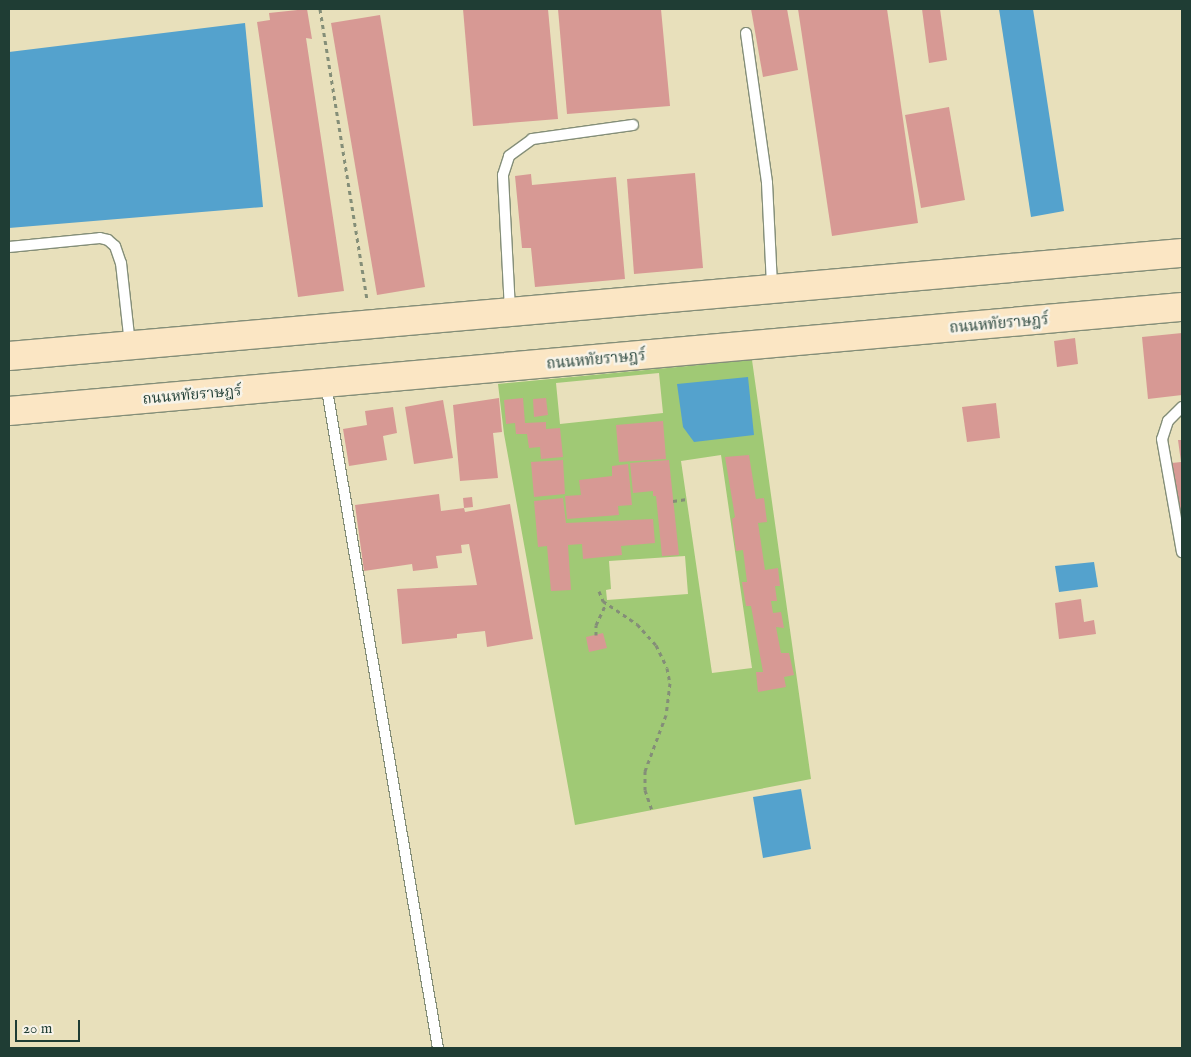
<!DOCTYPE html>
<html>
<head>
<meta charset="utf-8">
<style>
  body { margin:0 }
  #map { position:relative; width:1191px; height:1057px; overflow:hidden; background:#e8e0bb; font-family:"IM FELL English","Noto Serif Thai",serif }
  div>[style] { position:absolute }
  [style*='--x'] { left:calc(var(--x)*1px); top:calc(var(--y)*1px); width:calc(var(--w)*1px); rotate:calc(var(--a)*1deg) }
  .green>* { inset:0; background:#a0c975 }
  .water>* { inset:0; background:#54a2cd }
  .building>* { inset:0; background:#d79994 }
  .path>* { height:3px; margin-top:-1.5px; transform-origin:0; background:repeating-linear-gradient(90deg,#848e78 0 4px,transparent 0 8px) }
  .roads { filter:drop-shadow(1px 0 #848e78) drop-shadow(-1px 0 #848e78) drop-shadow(0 1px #848e78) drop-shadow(0 -1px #848e78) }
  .service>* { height:10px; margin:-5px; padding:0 5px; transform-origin:5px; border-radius:5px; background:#fff }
  .secondary>* { height:28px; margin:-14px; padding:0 14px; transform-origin:14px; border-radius:14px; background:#fbe6c4 }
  span { translate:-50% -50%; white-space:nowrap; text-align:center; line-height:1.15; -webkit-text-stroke:5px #f7f3e8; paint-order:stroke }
  .street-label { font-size:15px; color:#1f3d34 }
  .frame { position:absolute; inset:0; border:10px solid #1f3d34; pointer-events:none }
  .scale { position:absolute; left:15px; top:1020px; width:65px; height:22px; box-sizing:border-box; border:2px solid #1f3d34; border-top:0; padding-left:6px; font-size:15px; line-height:18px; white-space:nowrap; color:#1f3d34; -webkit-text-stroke:4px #f7f3e8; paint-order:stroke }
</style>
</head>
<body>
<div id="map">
  <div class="green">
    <i style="clip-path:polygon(evenodd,752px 360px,811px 779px,575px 825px,504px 434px,498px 384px,752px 360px,659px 373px,663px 413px,560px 424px,556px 383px,659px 373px,752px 360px,721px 455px,752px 668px,712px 673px,681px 461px,721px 455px,752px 360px,685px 556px,688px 594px,607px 600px,606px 590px,611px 589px,609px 561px,685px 556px)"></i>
  </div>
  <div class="water">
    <i style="clip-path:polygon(999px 9px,1033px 9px,1064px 211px,1031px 217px)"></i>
    <i style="clip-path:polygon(245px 23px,263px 207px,9px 228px,9px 52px)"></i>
    <i style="clip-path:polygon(748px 377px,754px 435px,694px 442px,683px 427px,677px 384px)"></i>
    <i style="clip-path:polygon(1094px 562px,1098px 587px,1059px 592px,1055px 566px)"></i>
    <i style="clip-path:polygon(801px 789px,811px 849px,763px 858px,753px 797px)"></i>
  </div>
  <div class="building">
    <i style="clip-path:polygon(307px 9px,312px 39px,306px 38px,344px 291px,298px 297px,257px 22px,270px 20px,269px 13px)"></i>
    <i style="clip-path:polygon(463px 9px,548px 9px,558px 119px,473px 126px)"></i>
    <i style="clip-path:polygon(558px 9px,661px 9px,670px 106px,567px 114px)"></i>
    <i style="clip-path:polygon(751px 9px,787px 9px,798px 70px,763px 77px)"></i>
    <i style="clip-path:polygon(798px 9px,887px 9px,918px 223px,832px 236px)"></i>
    <i style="clip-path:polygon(922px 9px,940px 9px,947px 60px,929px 63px)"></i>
    <i style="clip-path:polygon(380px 15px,425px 287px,377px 295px,331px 23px)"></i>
    <i style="clip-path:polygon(949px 107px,965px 200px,921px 208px,905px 115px)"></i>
    <i style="clip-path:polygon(695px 173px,703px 268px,634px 274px,627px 179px)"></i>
    <i style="clip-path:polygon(531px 174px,532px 185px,616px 177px,625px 279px,535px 287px,531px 248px,522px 248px,515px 176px)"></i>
    <i style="clip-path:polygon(1182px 333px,1182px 395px,1148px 399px,1142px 337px)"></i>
    <i style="clip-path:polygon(1075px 338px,1078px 364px,1057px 367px,1054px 341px)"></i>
    <i style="clip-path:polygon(499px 398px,502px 432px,493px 433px,498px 478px,460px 481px,453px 405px)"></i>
    <i style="clip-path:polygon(523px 398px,525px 423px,546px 422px,546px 429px,560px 428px,563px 457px,541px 459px,540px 447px,529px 448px,527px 434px,516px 434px,515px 423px,506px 424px,504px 400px)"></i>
    <i style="clip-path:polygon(546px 398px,548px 415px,534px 417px,533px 399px)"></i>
    <i style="clip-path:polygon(443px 400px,453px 458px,414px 464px,405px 407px)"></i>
    <i style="clip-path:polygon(996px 403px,1000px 438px,967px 442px,962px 407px)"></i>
    <i style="clip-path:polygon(393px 407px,397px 433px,383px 436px,387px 460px,349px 466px,343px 429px,367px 425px,365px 411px)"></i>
    <i style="clip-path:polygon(663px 421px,666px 459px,619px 462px,616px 425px)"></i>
    <i style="clip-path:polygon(1178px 440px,1182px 440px,1181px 524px,1172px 463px,1181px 462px)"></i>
    <i style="clip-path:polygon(749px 455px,756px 499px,764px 498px,767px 522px,758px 523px,765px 570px,778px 568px,780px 586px,775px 586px,777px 601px,771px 601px,773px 613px,781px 612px,784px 628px,776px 627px,781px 653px,789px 653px,794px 675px,784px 677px,786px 687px,758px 692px,756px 672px,763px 672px,751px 606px,746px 606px,742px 582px,747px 582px,743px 550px,736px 551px,732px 519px,735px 517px,725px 457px)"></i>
    <i style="clip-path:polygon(563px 460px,565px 494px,534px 497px,531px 462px)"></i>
    <i style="clip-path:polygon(669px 460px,679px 555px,662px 556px,656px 496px,653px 496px,653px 491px,633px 493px,630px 463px)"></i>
    <i style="clip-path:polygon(628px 464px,632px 505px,618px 506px,619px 515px,567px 519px,565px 496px,581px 495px,579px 480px,612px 476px,612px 466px)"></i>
    <i style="clip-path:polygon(439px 494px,441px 511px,464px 508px,465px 512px,510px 504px,533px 639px,487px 647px,485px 631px,457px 634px,457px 638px,402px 644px,397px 589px,477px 585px,469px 544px,461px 545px,462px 553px,436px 556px,438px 568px,413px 571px,412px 564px,364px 571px,355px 505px)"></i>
    <i style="clip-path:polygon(472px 497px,473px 507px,464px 508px,463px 498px)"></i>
    <i style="clip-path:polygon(563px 498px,566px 523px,653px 519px,655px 543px,621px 546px,622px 555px,583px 559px,582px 544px,568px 545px,571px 590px,551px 591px,547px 546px,538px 547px,534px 501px)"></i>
    <i style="clip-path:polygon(1081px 599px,1084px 622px,1094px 620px,1096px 634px,1059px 639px,1055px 603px)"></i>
    <i style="clip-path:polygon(603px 633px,607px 648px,589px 652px,586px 637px)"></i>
  </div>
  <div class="path">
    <i style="--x:320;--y:9;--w:295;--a:80.8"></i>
    <i style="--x:673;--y:501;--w:14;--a:-8"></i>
    <i style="--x:599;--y:591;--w:11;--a:68"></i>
    <i style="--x:603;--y:601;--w:41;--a:34.1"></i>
    <i style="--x:637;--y:624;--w:28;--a:48"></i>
    <i style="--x:656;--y:645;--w:25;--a:64"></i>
    <i style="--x:667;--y:668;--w:15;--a:79"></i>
    <i style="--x:670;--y:683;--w:32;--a:97"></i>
    <i style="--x:666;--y:715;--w:60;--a:110.6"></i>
    <i style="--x:645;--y:771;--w:19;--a:90"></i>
    <i style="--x:645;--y:790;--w:21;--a:71"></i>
    <i style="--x:596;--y:635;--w:10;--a:-90"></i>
    <i style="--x:596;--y:625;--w:23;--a:-65"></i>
  </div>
  <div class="roads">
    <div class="service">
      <i style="--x:746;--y:33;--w:151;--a:82"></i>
      <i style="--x:767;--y:183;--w:104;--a:87.2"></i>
      <i style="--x:9;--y:247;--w:91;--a:-5.6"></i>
      <i style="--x:100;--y:238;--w:8;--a:14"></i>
      <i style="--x:108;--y:240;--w:9;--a:41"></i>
      <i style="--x:115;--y:246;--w:18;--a:71"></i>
      <i style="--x:121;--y:263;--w:81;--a:83.7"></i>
      <i style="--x:510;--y:310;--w:135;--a:-93"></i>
      <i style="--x:503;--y:175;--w:20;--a:-72"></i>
      <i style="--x:509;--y:156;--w:29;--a:-36"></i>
      <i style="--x:532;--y:139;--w:102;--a:-7.9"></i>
      <i style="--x:326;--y:384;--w:673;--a:80.43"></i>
      <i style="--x:1182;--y:407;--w:20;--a:135"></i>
      <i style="--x:1168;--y:421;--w:19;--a:108"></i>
      <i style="--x:1162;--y:439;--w:115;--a:80"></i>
    </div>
    <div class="secondary">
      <i style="--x:9;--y:356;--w:1178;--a:-5.02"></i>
      <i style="--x:9;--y:411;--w:1178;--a:-5.07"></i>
    </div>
  </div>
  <div class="street-label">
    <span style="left:999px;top:324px;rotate:-5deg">ถนนหทัยราษฎร์</span>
    <span style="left:596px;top:360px;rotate:-5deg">ถนนหทัยราษฎร์</span>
    <span style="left:192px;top:395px;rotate:-5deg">ถนนหทัยราษฎร์</span>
  </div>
  <div class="frame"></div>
  <div class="scale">20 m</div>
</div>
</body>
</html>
